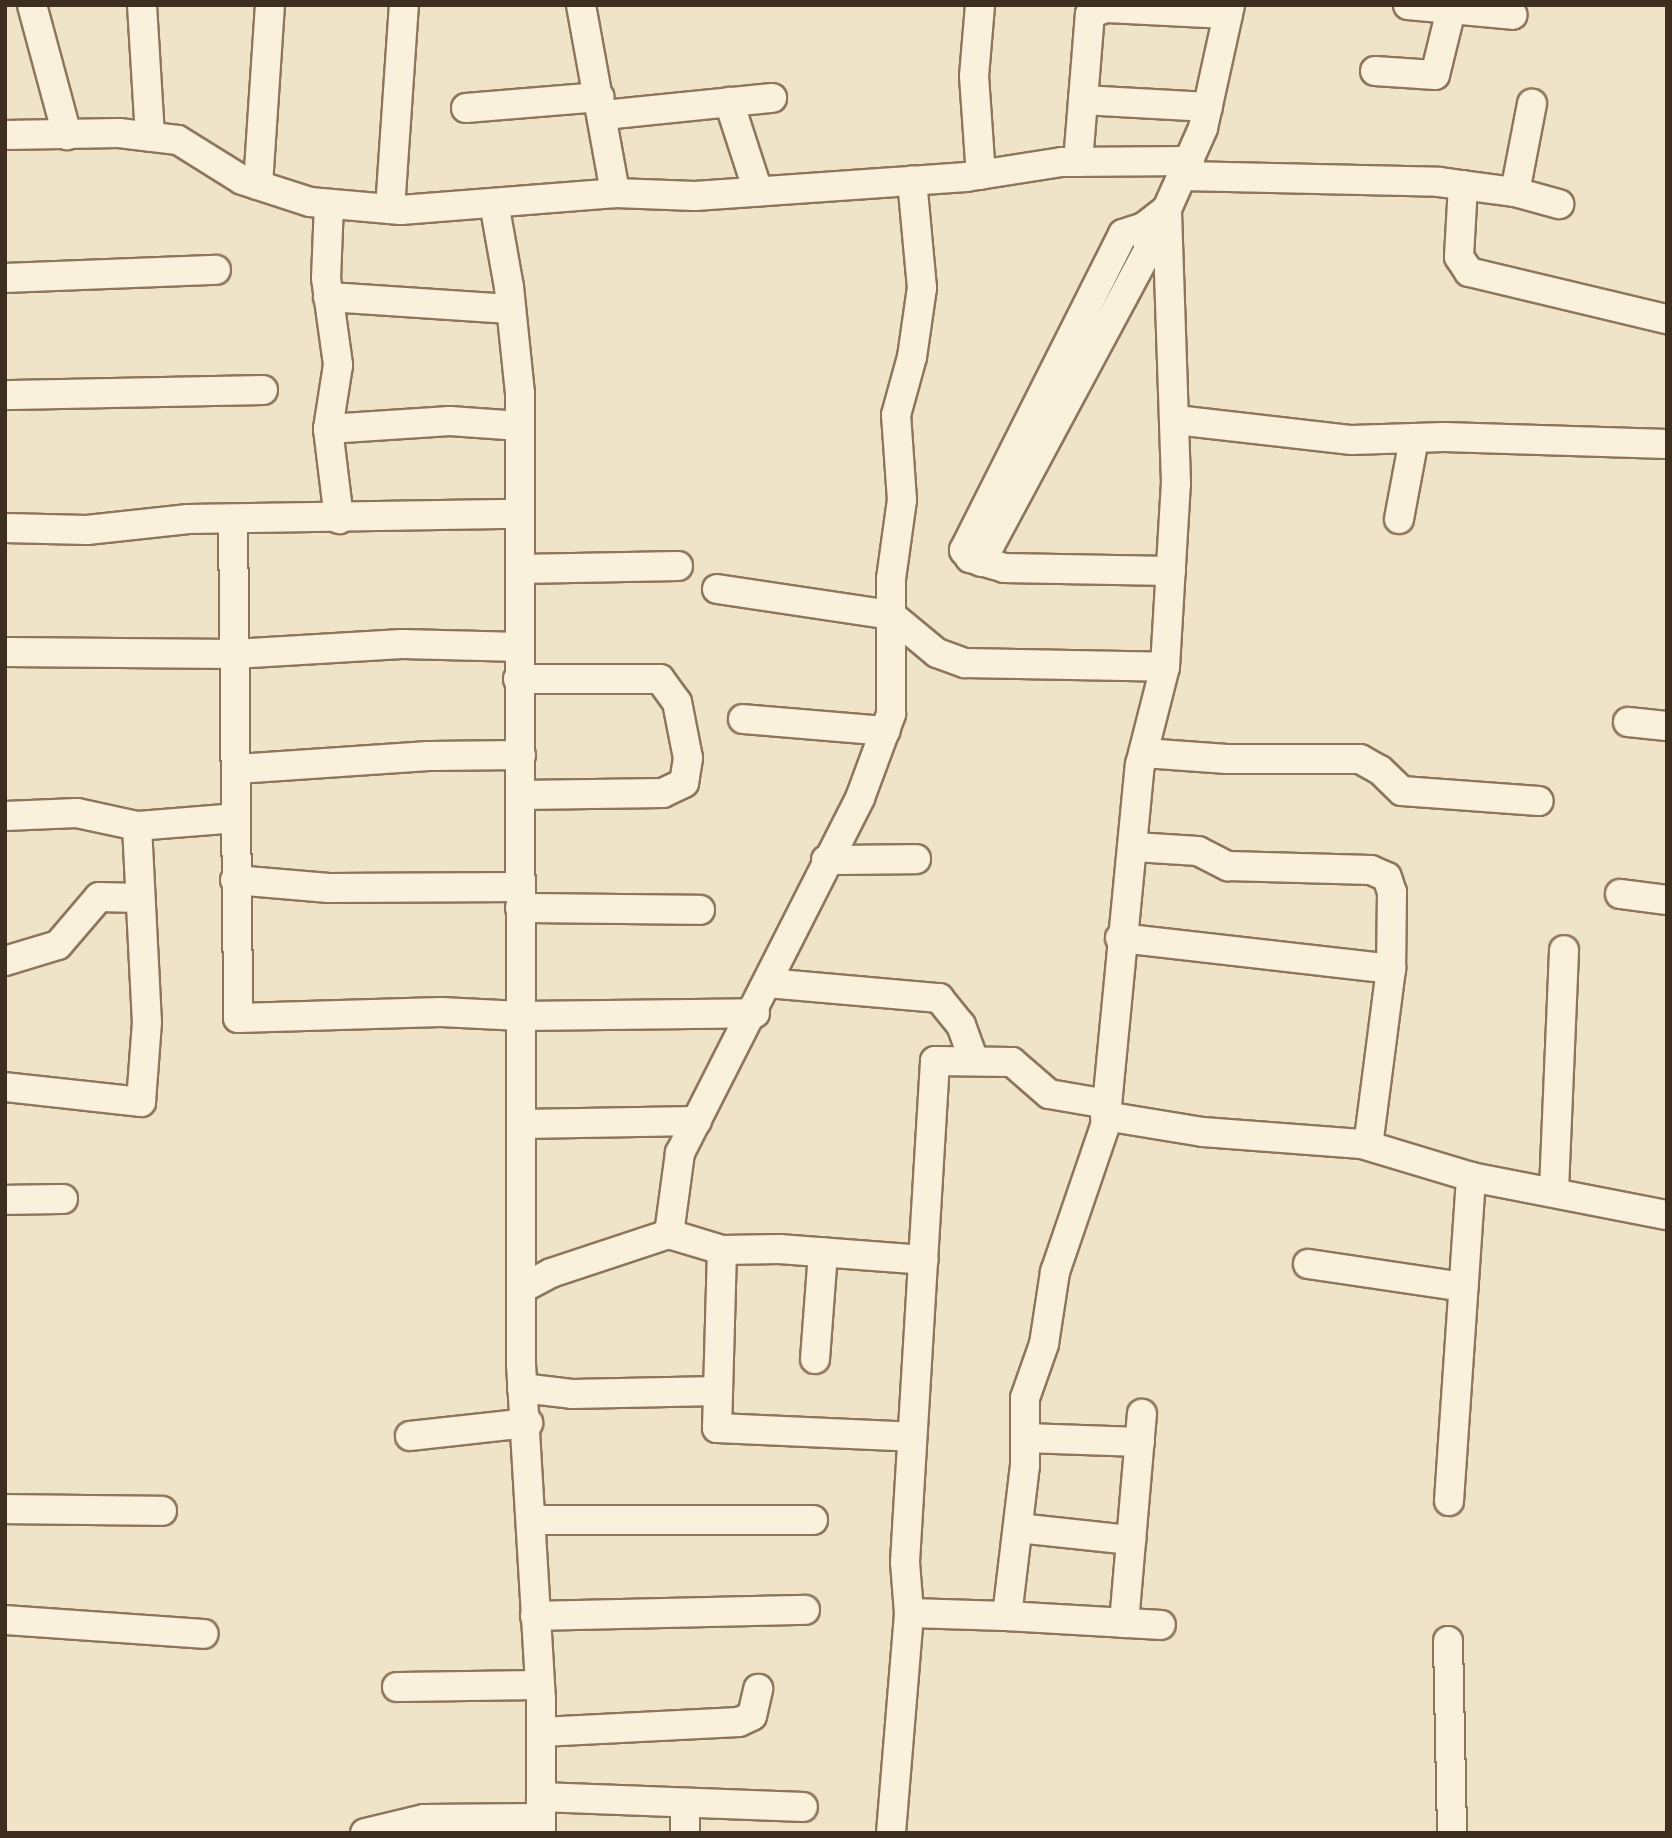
<!DOCTYPE html>
<html>
<head>
<meta charset="utf-8">
<style>
  body { margin:0 }
  #map { position:relative; width:1672px; height:1838px; overflow:hidden; background:#f0e4c8; font-family:"Crimson Pro",serif }
  div>[style] { position:absolute }
  [style*='--x'] { left:calc(var(--x)*1px); top:calc(var(--y)*1px); width:calc(var(--w)*1px); rotate:calc(var(--a)*1deg) }
  .roads { filter:drop-shadow(2px 0 #8d765c) drop-shadow(-2px 0 #8d765c) drop-shadow(0 2px #8d765c) drop-shadow(0 -2px #8d765c) }
  .minor>* { height:28px; margin:-14px; padding:0 14px; transform-origin:14px; border-radius:14px; background:#faf1dc }
  span { translate:-50% -50%; white-space:nowrap; text-align:center; line-height:1.15; -webkit-text-stroke:5px #f7eed8; paint-order:stroke }
  .frame { position:absolute; inset:0; border:7px solid #3d2e20; pointer-events:none }
</style>
</head>
<body>
<div id="map">
  <div class="roads">
    <div class="minor">
      <i style="--x:32;--y:5;--w:135;--a:74.9"></i>
      <i style="--x:142;--y:5;--w:132;--a:86.5"></i>
      <i style="--x:581;--y:5;--w:191;--a:79.7"></i>
      <i style="--x:980;--y:5;--w:71;--a:94.8"></i>
      <i style="--x:974;--y:76;--w:99;--a:86"></i>
      <i style="--x:1408;--y:5;--w:105;--a:5.4"></i>
      <i style="--x:1375;--y:71;--w:60;--a:3.8"></i>
      <i style="--x:1435;--y:75;--w:67;--a:-76.2"></i>
      <i style="--x:1083;--y:100;--w:125;--a:3.2"></i>
      <i style="--x:729;--y:102;--w:94;--a:72"></i>
      <i style="--x:466;--y:108;--w:134;--a:-4.7"></i>
      <i style="--x:604;--y:115;--w:169;--a:-5.8"></i>
      <i style="--x:5;--y:135;--w:114;--a:-1"></i>
      <i style="--x:119;--y:133;--w:59;--a:6.8"></i>
      <i style="--x:178;--y:140;--w:75;--a:32"></i>
      <i style="--x:242;--y:180;--w:71;--a:17.9"></i>
      <i style="--x:310;--y:202;--w:91;--a:5"></i>
      <i style="--x:401;--y:210;--w:215;--a:-4.5"></i>
      <i style="--x:615;--y:193;--w:80;--a:2.1"></i>
      <i style="--x:695;--y:196;--w:272;--a:-4"></i>
      <i style="--x:966;--y:177;--w:97;--a:-8.9"></i>
      <i style="--x:1062;--y:162;--w:128;--a:-0.4"></i>
      <i style="--x:1078;--y:162;--w:148;--a:-85.4"></i>
      <i style="--x:1090;--y:14;--w:17;--a:-21"></i>
      <i style="--x:1106;--y:8;--w:122;--a:2.8"></i>
      <i style="--x:1183;--y:176;--w:256;--a:1.3"></i>
      <i style="--x:1439;--y:182;--w:77;--a:7.5"></i>
      <i style="--x:1515;--y:192;--w:46;--a:15.3"></i>
      <i style="--x:258;--y:185;--w:180;--a:-86.2"></i>
      <i style="--x:1463;--y:185;--w:72;--a:93.2"></i>
      <i style="--x:1459;--y:257;--w:18;--a:56"></i>
      <i style="--x:1469;--y:272;--w:204;--a:13.4"></i>
      <i style="--x:1515;--y:192;--w:90;--a:-79.1"></i>
      <i style="--x:494;--y:203;--w:85;--a:79.9"></i>
      <i style="--x:509;--y:287;--w:107;--a:84.1"></i>
      <i style="--x:520;--y:393;--w:971;--a:89.94"></i>
      <i style="--x:521;--y:1364;--w:337;--a:86.6"></i>
      <i style="--x:541;--y:1700;--w:133;--a:90"></i>
      <i style="--x:329;--y:204;--w:74;--a:92.3"></i>
      <i style="--x:326;--y:278;--w:88;--a:82.1"></i>
      <i style="--x:338;--y:365;--w:65;--a:98.9"></i>
      <i style="--x:328;--y:429;--w:91;--a:83"></i>
      <i style="--x:390;--y:209;--w:204;--a:-86.1"></i>
      <i style="--x:1167;--y:209;--w:29;--a:142"></i>
      <i style="--x:1144;--y:227;--w:22;--a:162"></i>
      <i style="--x:1123;--y:234;--w:354;--a:116.7"></i>
      <i style="--x:964;--y:550;--w:10;--a:53"></i>
      <i style="--x:970;--y:558;--w:35;--a:16"></i>
      <i style="--x:1004;--y:568;--w:167;--a:1"></i>
      <i style="--x:5;--y:278;--w:211;--a:-2.2"></i>
      <i style="--x:328;--y:297;--w:183;--a:3.8"></i>
      <i style="--x:5;--y:395;--w:258;--a:-1.1"></i>
      <i style="--x:1176;--y:420;--w:177;--a:6.5"></i>
      <i style="--x:1352;--y:440;--w:92;--a:-1.9"></i>
      <i style="--x:1444;--y:437;--w:223;--a:1.8"></i>
      <i style="--x:328;--y:429;--w:122;--a:-3.8"></i>
      <i style="--x:450;--y:421;--w:70;--a:4.1"></i>
      <i style="--x:1399;--y:519;--w:81;--a:-79.4"></i>
      <i style="--x:233;--y:520;--w:498;--a:89.4"></i>
      <i style="--x:238;--y:1018;--w:203;--a:-1.7"></i>
      <i style="--x:441;--y:1012;--w:80;--a:2.9"></i>
      <i style="--x:521;--y:1016;--w:234;--a:-0.7"></i>
      <i style="--x:5;--y:528;--w:82;--a:1.4"></i>
      <i style="--x:87;--y:530;--w:102;--a:-6.2"></i>
      <i style="--x:188;--y:519;--w:331;--a:-0.9"></i>
      <i style="--x:981;--y:562;--w:355;--a:-61.8"></i>
      <i style="--x:1149;--y:249;--w:23;--a:-103"></i>
      <i style="--x:521;--y:569;--w:157;--a:-1.1"></i>
      <i style="--x:717;--y:589;--w:176;--a:8.5"></i>
      <i style="--x:891;--y:615;--w:60;--a:39.6"></i>
      <i style="--x:937;--y:653;--w:30;--a:20"></i>
      <i style="--x:965;--y:663;--w:200;--a:1.1"></i>
      <i style="--x:5;--y:652;--w:229;--a:0.5"></i>
      <i style="--x:234;--y:654;--w:168;--a:-3.4"></i>
      <i style="--x:402;--y:644;--w:117;--a:1.5"></i>
      <i style="--x:518;--y:679;--w:142;--a:0"></i>
      <i style="--x:660;--y:679;--w:29;--a:54"></i>
      <i style="--x:677;--y:702;--w:57;--a:78.9"></i>
      <i style="--x:688;--y:758;--w:25;--a:99"></i>
      <i style="--x:684;--y:783;--w:23;--a:155"></i>
      <i style="--x:663;--y:793;--w:142;--a:179.2"></i>
      <i style="--x:743;--y:719;--w:143;--a:4.8"></i>
      <i style="--x:1628;--y:722;--w:39;--a:6"></i>
      <i style="--x:1144;--y:753;--w:83;--a:4.1"></i>
      <i style="--x:1227;--y:759;--w:133;--a:0"></i>
      <i style="--x:1360;--y:759;--w:23;--a:29"></i>
      <i style="--x:1380;--y:770;--w:30;--a:44"></i>
      <i style="--x:1402;--y:791;--w:137;--a:4.2"></i>
      <i style="--x:237;--y:769;--w:192;--a:-3.9"></i>
      <i style="--x:429;--y:756;--w:92;--a:-0.6"></i>
      <i style="--x:5;--y:816;--w:72;--a:-2.4"></i>
      <i style="--x:77;--y:813;--w:61;--a:12.2"></i>
      <i style="--x:137;--y:826;--w:196;--a:87.1"></i>
      <i style="--x:147;--y:1022;--w:80;--a:94.3"></i>
      <i style="--x:141;--y:1102;--w:137;--a:-173.7"></i>
      <i style="--x:137;--y:826;--w:99;--a:-4.6"></i>
      <i style="--x:1135;--y:847;--w:63;--a:3.6"></i>
      <i style="--x:1198;--y:851;--w:34;--a:27"></i>
      <i style="--x:1228;--y:866;--w:143;--a:1.6"></i>
      <i style="--x:1371;--y:870;--w:17;--a:24"></i>
      <i style="--x:1387;--y:877;--w:16;--a:72"></i>
      <i style="--x:1392;--y:892;--w:77;--a:90.7"></i>
      <i style="--x:1391;--y:969;--w:178;--a:97.4"></i>
      <i style="--x:826;--y:860;--w:90;--a:-0.6"></i>
      <i style="--x:235;--y:880;--w:94;--a:4.9"></i>
      <i style="--x:329;--y:888;--w:191;--a:-0.3"></i>
      <i style="--x:1620;--y:894;--w:47;--a:7.3"></i>
      <i style="--x:520;--y:908;--w:180;--a:0.6"></i>
      <i style="--x:1120;--y:938;--w:273;--a:6.5"></i>
      <i style="--x:5;--y:961;--w:55;--a:-16.8"></i>
      <i style="--x:58;--y:945;--w:63;--a:-49.5"></i>
      <i style="--x:99;--y:897;--w:40;--a:1.4"></i>
      <i style="--x:767;--y:983;--w:173;--a:5"></i>
      <i style="--x:939;--y:998;--w:35;--a:51"></i>
      <i style="--x:961;--y:1025;--w:38;--a:70"></i>
      <i style="--x:1105;--y:1116;--w:99;--a:9.3"></i>
      <i style="--x:1203;--y:1132;--w:159;--a:4.3"></i>
      <i style="--x:1362;--y:1144;--w:114;--a:16.8"></i>
      <i style="--x:1471;--y:1177;--w:200;--a:11"></i>
      <i style="--x:522;--y:1124;--w:175;--a:-1"></i>
      <i style="--x:1554;--y:1190;--w:240;--a:-87.6"></i>
      <i style="--x:5;--y:1200;--w:58;--a:-1"></i>
      <i style="--x:669;--y:1234;--w:55;--a:16.8"></i>
      <i style="--x:722;--y:1250;--w:57;--a:-1"></i>
      <i style="--x:779;--y:1249;--w:145;--a:4.3"></i>
      <i style="--x:722;--y:1250;--w:178;--a:91.6"></i>
      <i style="--x:717;--y:1428;--w:195;--a:2.6"></i>
      <i style="--x:1308;--y:1264;--w:157;--a:8.4"></i>
      <i style="--x:523;--y:1288;--w:32;--a:-28"></i>
      <i style="--x:551;--y:1273;--w:124;--a:-18.3"></i>
      <i style="--x:669;--y:1234;--w:82;--a:-82.3"></i>
      <i style="--x:680;--y:1153;--w:398;--a:-63.1"></i>
      <i style="--x:860;--y:798;--w:90;--a:-69.7"></i>
      <i style="--x:891;--y:714;--w:135;--a:-90"></i>
      <i style="--x:891;--y:579;--w:80;--a:-82.1"></i>
      <i style="--x:902;--y:500;--w:85;--a:-94"></i>
      <i style="--x:896;--y:415;--w:60;--a:-74.6"></i>
      <i style="--x:912;--y:357;--w:70;--a:-81.8"></i>
      <i style="--x:922;--y:288;--w:108;--a:-95.3"></i>
      <i style="--x:815;--y:1359;--w:107;--a:-85.7"></i>
      <i style="--x:522;--y:1388;--w:50;--a:6.8"></i>
      <i style="--x:572;--y:1394;--w:146;--a:-1.2"></i>
      <i style="--x:410;--y:1436;--w:119;--a:-6.3"></i>
      <i style="--x:1025;--y:1438;--w:115;--a:2"></i>
      <i style="--x:1449;--y:1501;--w:325;--a:-86.1"></i>
      <i style="--x:5;--y:1509;--w:157;--a:0.7"></i>
      <i style="--x:531;--y:1520;--w:282;--a:0"></i>
      <i style="--x:1018;--y:1528;--w:114;--a:6.1"></i>
      <i style="--x:909;--y:1613;--w:51;--a:-94.5"></i>
      <i style="--x:905;--y:1562;--w:502;--a:-86.57"></i>
      <i style="--x:935;--y:1061;--w:77;--a:0.7"></i>
      <i style="--x:1012;--y:1062;--w:49;--a:40.9"></i>
      <i style="--x:1049;--y:1094;--w:59;--a:9.8"></i>
      <i style="--x:535;--y:1616;--w:270;--a:-1.3"></i>
      <i style="--x:1007;--y:1616;--w:154;--a:3.3"></i>
      <i style="--x:5;--y:1620;--w:199;--a:4"></i>
      <i style="--x:1124;--y:1623;--w:210;--a:-85.1"></i>
      <i style="--x:1448;--y:1641;--w:192;--a:88.8"></i>
      <i style="--x:397;--y:1687;--w:143;--a:-0.8"></i>
      <i style="--x:541;--y:1732;--w:198;--a:-2.9"></i>
      <i style="--x:739;--y:1722;--w:14;--a:-25"></i>
      <i style="--x:752;--y:1716;--w:28;--a:-77"></i>
      <i style="--x:541;--y:1797;--w:262;--a:2.2"></i>
      <i style="--x:365;--y:1833;--w:61;--a:-13.3"></i>
      <i style="--x:424;--y:1819;--w:117;--a:-0.5"></i>
      <i style="--x:685;--y:1833;--w:30;--a:-90"></i>
      <i style="--x:891;--y:1833;--w:221;--a:-85.3"></i>
      <i style="--x:909;--y:1613;--w:98;--a:1.8"></i>
      <i style="--x:1007;--y:1616;--w:151;--a:-83.2"></i>
      <i style="--x:1025;--y:1466;--w:68;--a:-90"></i>
      <i style="--x:1025;--y:1398;--w:57;--a:-70.6"></i>
      <i style="--x:1044;--y:1344;--w:73;--a:-81.3"></i>
      <i style="--x:1055;--y:1272;--w:154;--a:-71.1"></i>
      <i style="--x:1105;--y:1126;--w:363;--a:-84.5"></i>
      <i style="--x:1140;--y:765;--w:101;--a:-75.7"></i>
      <i style="--x:1165;--y:667;--w:184;--a:-86.6"></i>
      <i style="--x:1176;--y:483;--w:274;--a:-91.9"></i>
      <i style="--x:1167;--y:209;--w:89;--a:-66"></i>
      <i style="--x:1203;--y:128;--w:126;--a:-77.6"></i>
    </div>
  </div>
  <div class="frame"></div>
</div>
</body>
</html>
